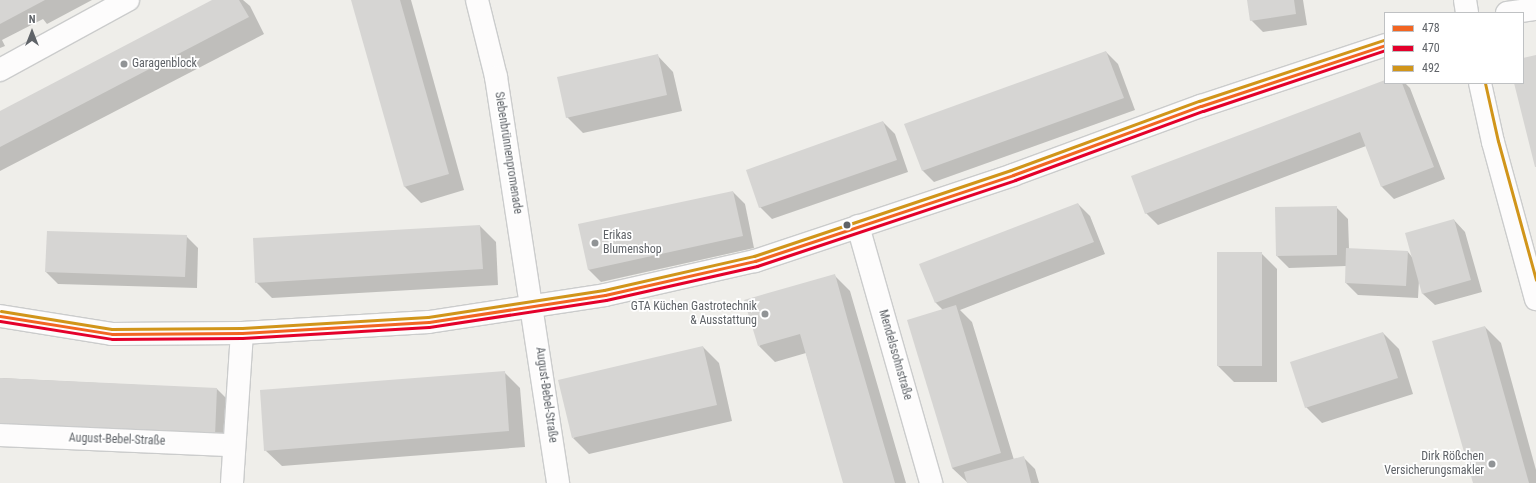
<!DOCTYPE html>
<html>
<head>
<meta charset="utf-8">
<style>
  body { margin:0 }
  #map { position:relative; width:1536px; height:483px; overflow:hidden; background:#efeeea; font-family:"Roboto Condensed",sans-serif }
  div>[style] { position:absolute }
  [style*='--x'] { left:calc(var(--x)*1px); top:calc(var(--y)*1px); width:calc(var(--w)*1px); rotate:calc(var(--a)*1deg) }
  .shadow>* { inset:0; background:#0003 }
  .building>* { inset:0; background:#d6d5d3 }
  .roads { filter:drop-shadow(1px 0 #cbcccc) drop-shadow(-1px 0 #cbcccc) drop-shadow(0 1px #cbcccc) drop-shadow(0 -1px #cbcccc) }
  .minor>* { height:22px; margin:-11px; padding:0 11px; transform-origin:11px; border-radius:11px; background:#fdfcfc }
  .tertiary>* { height:22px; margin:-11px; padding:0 11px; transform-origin:11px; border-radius:11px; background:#fdfcfc }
  .secondary>* { height:22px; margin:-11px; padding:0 11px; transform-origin:11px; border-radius:11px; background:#fdfcfc }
  .bus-1>* { height:3px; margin:-1.5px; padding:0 1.5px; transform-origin:1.5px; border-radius:1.5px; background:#f26522 }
  .bus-2>* { height:3px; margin:-1.5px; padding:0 1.5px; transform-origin:1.5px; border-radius:1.5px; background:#e4002b }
  .bus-3>* { height:3px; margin:-1.5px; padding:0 1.5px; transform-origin:1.5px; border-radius:1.5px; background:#d1951a }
  .dots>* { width:11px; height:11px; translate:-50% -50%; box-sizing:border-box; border:2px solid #fff; border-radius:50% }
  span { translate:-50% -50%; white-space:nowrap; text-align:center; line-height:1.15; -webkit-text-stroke:3.5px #fff; paint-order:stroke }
  .poi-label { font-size:12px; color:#5f6368 }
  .left { translate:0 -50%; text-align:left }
  .right { translate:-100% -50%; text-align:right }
  .street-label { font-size:12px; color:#5f6368 }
  .legend { position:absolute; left:1384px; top:12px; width:140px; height:72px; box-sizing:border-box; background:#fff; border:1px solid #bfc1c3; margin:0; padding:5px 7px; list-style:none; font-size:12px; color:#5f6368 }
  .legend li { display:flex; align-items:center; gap:8px; height:20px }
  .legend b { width:20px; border:1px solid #bfc1c3 }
  .north { position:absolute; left:12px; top:12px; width:40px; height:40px; -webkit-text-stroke:3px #fff; paint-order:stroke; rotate:0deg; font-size:11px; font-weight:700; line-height:16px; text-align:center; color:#5f6368 }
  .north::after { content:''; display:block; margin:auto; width:14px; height:18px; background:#5f6368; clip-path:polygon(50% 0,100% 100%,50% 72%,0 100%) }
</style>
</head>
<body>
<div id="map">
  <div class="shadow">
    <i style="clip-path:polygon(0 0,92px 0,47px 24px,43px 19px,2px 40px,5px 46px,0 48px)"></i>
    <i style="clip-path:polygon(214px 0,243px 0,250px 6px,264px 34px,0 171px,0 112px)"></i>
    <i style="clip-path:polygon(353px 0,411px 0,464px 190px,421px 203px,405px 187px)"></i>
    <i style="clip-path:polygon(1248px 0,1303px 0,1307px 25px,1263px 32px,1251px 20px)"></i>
    <i style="clip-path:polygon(1106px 52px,1118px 64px,1135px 110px,934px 182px,922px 170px)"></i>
    <i style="clip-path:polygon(657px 55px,673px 72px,682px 111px,583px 133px,567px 117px)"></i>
    <i style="clip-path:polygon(1385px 81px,1385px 83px,1405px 83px,1410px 88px,1445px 179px,1394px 199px,1382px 187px,1366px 146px,1158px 225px,1146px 213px)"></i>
    <i style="clip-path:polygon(883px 122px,895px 134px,908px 172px,772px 219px,760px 207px)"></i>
    <i style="clip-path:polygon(733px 192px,745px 204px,754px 248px,601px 282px,589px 270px,579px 225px)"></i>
    <i style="clip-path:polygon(1078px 204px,1090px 216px,1105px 254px,960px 310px,972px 322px,1014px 460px,1023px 457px,1035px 469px,1039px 483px,968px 483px,952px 468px,943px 310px,936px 303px,921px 265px)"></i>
    <i style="clip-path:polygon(1336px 207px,1348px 219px,1349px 249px,1408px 252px,1412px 257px,1454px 220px,1465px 232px,1482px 292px,1435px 305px,1423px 294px,1419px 280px,1418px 298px,1358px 295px,1346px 283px,1346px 266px,1289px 268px,1277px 256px)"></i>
    <i style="clip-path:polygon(480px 226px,496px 242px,498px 285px,272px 298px,256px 282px)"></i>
    <i style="clip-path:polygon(186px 236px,198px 248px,197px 288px,58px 284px,46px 272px)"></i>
    <i style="clip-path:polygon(1261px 253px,1277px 269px,1277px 382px,1234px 382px,1218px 366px)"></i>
    <i style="clip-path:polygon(834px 275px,850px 291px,906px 483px,844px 483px,806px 353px,775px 362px,759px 346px)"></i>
    <i style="clip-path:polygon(1485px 327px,1501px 343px,1536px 470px,1536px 483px,1474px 483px)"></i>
    <i style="clip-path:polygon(1383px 333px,1399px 349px,1413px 394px,1322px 423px,1306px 407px)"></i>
    <i style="clip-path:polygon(703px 347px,719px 363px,732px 421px,589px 454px,573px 438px)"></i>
    <i style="clip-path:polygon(504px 372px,520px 388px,525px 447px,282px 466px,265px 450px)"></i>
    <i style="clip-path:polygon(0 378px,217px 389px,229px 401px,227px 447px)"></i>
  </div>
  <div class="building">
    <i style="clip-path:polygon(0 0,45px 0,0 24px)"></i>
    <i style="clip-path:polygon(212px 0,239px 0,249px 17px,0 147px,0 111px)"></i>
    <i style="clip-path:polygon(351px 0,400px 0,449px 174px,404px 187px)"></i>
    <i style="clip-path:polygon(1247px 0,1294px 0,1296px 14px,1250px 21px)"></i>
    <i style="clip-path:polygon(1106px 51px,1124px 98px,922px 171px,904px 124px)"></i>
    <i style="clip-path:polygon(658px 54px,667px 95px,566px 118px,557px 77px)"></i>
    <i style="clip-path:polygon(1536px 55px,1536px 167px,1535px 167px,1514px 83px,1523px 83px,1523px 58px)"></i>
    <i style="clip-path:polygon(1385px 80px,1385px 83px,1402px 83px,1434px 167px,1381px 187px,1360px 132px,1145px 214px,1131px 176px)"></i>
    <i style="clip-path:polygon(883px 121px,897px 160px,759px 208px,746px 170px)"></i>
    <i style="clip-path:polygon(733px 191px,743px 236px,588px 270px,578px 224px)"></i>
    <i style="clip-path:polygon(1078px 203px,1094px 242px,935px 303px,919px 264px)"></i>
    <i style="clip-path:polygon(1337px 206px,1337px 255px,1276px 256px,1275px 207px)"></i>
    <i style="clip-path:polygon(1454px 219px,1471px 280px,1422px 294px,1405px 233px)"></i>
    <i style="clip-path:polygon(480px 225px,483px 269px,255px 283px,253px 238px)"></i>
    <i style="clip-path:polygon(47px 231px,187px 235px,185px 277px,45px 272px)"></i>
    <i style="clip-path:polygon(1346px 248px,1408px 251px,1406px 286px,1345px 283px)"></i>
    <i style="clip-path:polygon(1217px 252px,1262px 252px,1262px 366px,1217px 366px)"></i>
    <i style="clip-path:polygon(835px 274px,848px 321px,895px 483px,843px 483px,800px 334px,758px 346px,744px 300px)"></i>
    <i style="clip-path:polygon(956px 305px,1001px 453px,952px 468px,907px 320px)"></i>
    <i style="clip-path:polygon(1485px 326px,1507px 404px,1529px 483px,1473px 483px,1432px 341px)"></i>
    <i style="clip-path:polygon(1383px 332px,1398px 378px,1305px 408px,1290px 362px)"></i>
    <i style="clip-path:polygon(703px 346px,717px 405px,572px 438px,558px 380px)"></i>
    <i style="clip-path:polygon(505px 371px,509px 431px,264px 451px,260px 390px)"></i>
    <i style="clip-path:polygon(0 378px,217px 388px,215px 436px,0 426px)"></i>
    <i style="clip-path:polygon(1024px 456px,1031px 483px,967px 483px,964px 472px)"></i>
  </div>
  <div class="roads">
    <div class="minor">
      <i style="--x:477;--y:0;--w:79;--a:76.1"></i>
      <i style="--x:496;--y:77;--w:411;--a:81.3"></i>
      <i style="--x:1465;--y:0;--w:13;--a:81"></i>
      <i style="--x:0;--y:70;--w:146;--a:-28.7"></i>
      <i style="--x:858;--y:226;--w:267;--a:74.1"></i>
      <i style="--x:0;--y:435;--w:233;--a:2.5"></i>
      <i style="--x:232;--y:483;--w:150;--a:-86.2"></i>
    </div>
    <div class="tertiary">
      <i style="--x:1480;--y:83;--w:60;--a:77.6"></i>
      <i style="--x:1493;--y:142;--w:163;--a:74.7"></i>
    </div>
    <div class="secondary">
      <i style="--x:1507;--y:13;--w:29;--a:-8"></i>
      <i style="--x:0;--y:316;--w:113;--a:9.1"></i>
      <i style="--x:112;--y:334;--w:130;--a:-0.4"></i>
      <i style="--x:242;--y:333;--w:187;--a:-3.4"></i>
      <i style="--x:429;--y:322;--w:178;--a:-8.7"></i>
      <i style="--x:605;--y:295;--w:154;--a:-12.8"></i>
      <i style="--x:755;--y:261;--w:272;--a:-18.4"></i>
      <i style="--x:1013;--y:175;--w:200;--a:-20.2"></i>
      <i style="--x:1201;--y:106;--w:194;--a:-18.3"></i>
    </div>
  </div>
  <div class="bus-1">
    <i style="--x:0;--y:316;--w:113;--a:9.1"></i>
    <i style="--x:112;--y:334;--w:130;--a:-0.4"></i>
    <i style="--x:242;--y:333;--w:187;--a:-3.4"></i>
    <i style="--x:429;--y:322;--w:178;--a:-8.7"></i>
    <i style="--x:605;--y:295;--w:154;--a:-12.8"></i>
    <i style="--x:755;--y:261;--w:272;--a:-18.4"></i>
    <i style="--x:1013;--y:175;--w:200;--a:-20.2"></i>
    <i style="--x:1201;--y:106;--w:194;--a:-18.3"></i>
  </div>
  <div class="bus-2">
    <i style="--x:0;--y:321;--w:113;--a:9.1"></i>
    <i style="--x:112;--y:339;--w:130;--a:-0.4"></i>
    <i style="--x:242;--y:338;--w:187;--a:-3.4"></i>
    <i style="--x:429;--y:327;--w:179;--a:-8.7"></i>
    <i style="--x:606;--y:300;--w:155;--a:-12.7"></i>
    <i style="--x:757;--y:266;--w:272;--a:-18.4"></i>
    <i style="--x:1015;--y:180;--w:200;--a:-20.2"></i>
    <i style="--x:1203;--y:111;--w:192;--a:-18.5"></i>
  </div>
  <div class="bus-3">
    <i style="--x:1485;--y:83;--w:59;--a:77.4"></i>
    <i style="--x:1498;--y:141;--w:144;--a:74.7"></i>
    <i style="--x:1;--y:311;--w:112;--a:9.2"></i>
    <i style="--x:112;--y:329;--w:130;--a:-0.4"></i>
    <i style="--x:242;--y:328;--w:186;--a:-3.4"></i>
    <i style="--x:428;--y:317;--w:178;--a:-8.7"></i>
    <i style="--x:604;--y:290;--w:154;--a:-12.8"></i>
    <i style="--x:754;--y:256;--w:271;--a:-18.5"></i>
    <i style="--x:1011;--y:170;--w:200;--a:-20.2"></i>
    <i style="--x:1199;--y:101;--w:194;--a:-18.3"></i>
  </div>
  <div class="dots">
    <i style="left:124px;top:64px;background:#919496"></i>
    <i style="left:847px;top:225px;background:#5f6368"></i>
    <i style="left:595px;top:243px;background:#919496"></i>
    <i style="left:765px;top:314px;background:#919496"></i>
    <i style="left:1492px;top:464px;background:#919496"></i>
  </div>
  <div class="poi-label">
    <span class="left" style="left:132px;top:64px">Garagenblock</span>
    <span class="left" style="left:603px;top:243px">Erikas<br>Blumenshop</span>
    <span class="right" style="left:757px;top:314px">GTA Küchen Gastrotechnik<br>&amp; Ausstattung</span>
    <span class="right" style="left:1484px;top:464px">Dirk Rößchen<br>Versicherungsmakler</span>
  </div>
  <div class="street-label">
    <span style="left:508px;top:153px;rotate:81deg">Siebenbrünnenpromenade</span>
    <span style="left:895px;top:355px;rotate:74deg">Mendelssohnstraße</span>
    <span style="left:546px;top:395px;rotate:82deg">August-Bebel-Straße</span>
    <span style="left:117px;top:440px;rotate:2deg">August-Bebel-Straße</span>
  </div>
  <ul class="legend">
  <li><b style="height:5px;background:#f26522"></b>478</li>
  <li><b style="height:5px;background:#e4002b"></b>470</li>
  <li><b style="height:5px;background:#d1951a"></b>492</li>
  </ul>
  <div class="north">N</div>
</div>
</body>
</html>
